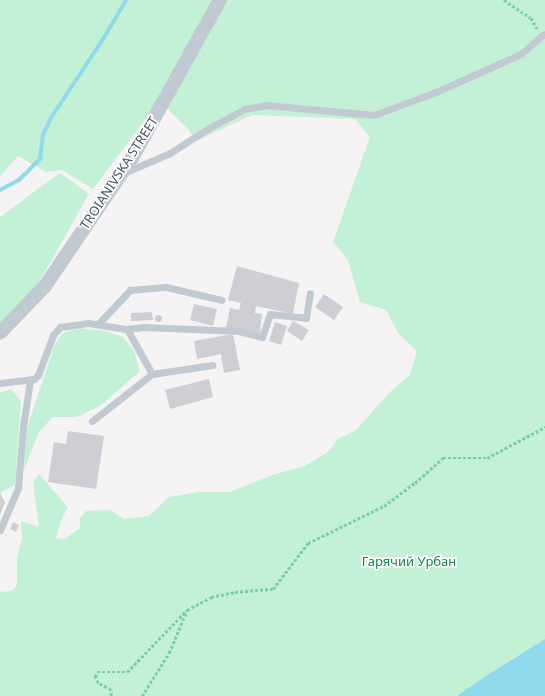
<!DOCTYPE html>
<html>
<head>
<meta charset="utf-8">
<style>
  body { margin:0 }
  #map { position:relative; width:545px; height:696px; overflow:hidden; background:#f5f3f3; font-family:"Noto Sans",sans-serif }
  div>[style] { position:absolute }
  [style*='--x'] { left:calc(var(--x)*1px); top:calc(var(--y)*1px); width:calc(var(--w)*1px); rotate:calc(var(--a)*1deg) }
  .green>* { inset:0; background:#c3f1d5 }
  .water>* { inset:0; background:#90daee }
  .stream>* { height:4px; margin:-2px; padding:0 2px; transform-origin:2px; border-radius:2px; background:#90daee }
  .building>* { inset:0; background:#cdcfd5 }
  .round { border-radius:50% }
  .path>* { height:2.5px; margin-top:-1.25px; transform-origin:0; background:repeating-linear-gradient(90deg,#7ad0a6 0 3px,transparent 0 5px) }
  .lane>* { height:7px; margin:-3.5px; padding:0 3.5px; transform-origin:3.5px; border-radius:3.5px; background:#c1cad2 }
  .street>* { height:14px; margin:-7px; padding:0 7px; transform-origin:7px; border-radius:7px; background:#c1cad2 }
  span { translate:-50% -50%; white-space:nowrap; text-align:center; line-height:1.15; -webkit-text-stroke:3.5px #fff; paint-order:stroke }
  .street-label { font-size:13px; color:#4a5661 }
  .park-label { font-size:13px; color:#17864f }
</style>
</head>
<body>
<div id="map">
  <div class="green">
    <i style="clip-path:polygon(0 0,545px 0,545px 639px,457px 696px,0 696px,0 592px,12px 591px,17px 585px,17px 557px,22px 538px,21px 521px,39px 527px,33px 482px,39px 474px,68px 507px,61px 521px,56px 538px,65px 539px,80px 528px,80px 518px,86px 511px,111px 510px,124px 519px,149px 516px,169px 497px,198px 492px,230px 492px,275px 474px,305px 466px,328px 452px,338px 439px,356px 430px,390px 392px,410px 375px,417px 351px,398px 333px,386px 310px,360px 302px,348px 260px,333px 242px,370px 137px,355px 119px,252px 115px,196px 141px,189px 130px,168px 109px,154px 108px,93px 189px,62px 170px,46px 172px,18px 156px,0 176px)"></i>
    <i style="clip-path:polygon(60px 173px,89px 194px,39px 282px,26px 299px,0 324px,0 217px)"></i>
    <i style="clip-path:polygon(78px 328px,105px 331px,123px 337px,134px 351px,140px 371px,100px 406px,77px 417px,52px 417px,38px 434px,24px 470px,27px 428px,55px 344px,63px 333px)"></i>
    <i style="clip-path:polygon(11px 389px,21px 401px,15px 485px,0 493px,0 393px)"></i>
  </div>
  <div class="water">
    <i style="clip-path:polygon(545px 639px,545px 696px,457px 696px,486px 676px)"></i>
  </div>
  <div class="stream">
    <i style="--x:0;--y:190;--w:21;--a:-28"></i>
    <i style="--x:19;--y:180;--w:30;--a:-45"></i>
    <i style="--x:40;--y:159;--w:24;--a:-83"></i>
    <i style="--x:43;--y:135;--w:19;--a:-65"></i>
    <i style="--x:51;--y:118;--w:98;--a:-56.6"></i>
    <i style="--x:105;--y:36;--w:42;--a:-59.7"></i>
  </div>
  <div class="building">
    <i style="clip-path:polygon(237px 266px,299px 283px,293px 314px,256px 306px,255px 313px,262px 314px,260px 333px,226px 328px,230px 308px,239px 310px,241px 303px,228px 300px)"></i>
    <i style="clip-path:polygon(324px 294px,343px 307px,334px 320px,315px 307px)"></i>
    <i style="clip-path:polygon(194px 304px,217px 309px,213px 326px,190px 320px)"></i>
    <i style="clip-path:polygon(152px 312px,153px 320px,131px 321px,131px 313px)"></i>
    <i class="round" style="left:154.5px;top:314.5px;width:7px;height:7px"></i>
    <i style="clip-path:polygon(293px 321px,309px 330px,302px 341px,287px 331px)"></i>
    <i style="clip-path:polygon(275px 322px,287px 326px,281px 345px,269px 341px)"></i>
    <i style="clip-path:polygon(233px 334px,240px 370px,224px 373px,221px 354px,197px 359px,194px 341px)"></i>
    <i style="clip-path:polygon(209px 379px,213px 397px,170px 409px,165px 390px)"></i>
    <i style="clip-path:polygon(68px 431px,104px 436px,96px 489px,48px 482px,54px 442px,66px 444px)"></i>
    <i style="clip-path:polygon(0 493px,5px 502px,0 515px)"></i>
    <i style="clip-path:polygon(13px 522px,19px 525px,16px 532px,10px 529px)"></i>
  </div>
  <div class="path">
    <i style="--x:504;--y:0;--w:32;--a:34"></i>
    <i style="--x:531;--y:18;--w:12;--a:59"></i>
    <i style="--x:111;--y:696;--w:6;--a:-90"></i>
    <i style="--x:111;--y:690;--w:15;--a:-152"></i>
    <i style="--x:98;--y:683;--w:7;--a:-117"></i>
    <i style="--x:95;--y:677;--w:5;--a:-68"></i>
    <i style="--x:97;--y:672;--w:30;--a:0"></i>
    <i style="--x:127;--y:672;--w:85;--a:-46"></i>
    <i style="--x:142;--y:696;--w:51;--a:-57.9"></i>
    <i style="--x:169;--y:653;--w:47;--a:-67.3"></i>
    <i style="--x:187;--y:610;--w:27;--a:-28"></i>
    <i style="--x:211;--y:597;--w:25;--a:-12"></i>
    <i style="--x:235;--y:592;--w:38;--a:-5"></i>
    <i style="--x:273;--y:589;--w:58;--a:-52.7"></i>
    <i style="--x:308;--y:543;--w:85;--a:-26"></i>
    <i style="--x:384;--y:506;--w:39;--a:-37"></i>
    <i style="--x:415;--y:483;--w:38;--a:-42"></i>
    <i style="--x:443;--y:458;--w:44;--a:0"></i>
    <i style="--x:487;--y:458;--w:66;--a:-28.1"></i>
  </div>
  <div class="lane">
    <i style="--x:126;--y:172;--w:48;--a:-23.4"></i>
    <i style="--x:170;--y:153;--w:46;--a:-32.7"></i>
    <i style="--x:209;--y:128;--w:40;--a:-28"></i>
    <i style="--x:244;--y:109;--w:22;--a:-10"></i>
    <i style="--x:266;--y:105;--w:108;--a:5.3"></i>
    <i style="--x:374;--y:115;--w:66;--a:-20.4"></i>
    <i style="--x:436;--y:92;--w:93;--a:-24.1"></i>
    <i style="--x:521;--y:54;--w:27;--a:-42"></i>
    <i style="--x:541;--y:36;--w:4;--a:-27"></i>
    <i style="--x:98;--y:324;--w:47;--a:-46.7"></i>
    <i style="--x:130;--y:290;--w:36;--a:-5"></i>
    <i style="--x:166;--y:287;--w:57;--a:13.1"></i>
    <i style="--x:127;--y:329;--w:51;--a:60.9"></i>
    <i style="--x:152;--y:374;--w:61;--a:-8.5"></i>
    <i style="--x:0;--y:383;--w:34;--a:-7"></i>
    <i style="--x:34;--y:379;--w:6;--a:-45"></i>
    <i style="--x:38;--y:375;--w:43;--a:-69.4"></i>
    <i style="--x:53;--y:335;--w:11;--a:-49"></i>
    <i style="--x:60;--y:327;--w:28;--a:-8"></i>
    <i style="--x:88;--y:323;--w:39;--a:9"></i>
    <i style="--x:127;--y:329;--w:16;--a:-7"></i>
    <i style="--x:143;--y:327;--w:96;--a:2.4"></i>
    <i style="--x:239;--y:331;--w:24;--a:15"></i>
    <i style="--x:262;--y:337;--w:24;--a:-71"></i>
    <i style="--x:270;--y:314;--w:36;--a:6"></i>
    <i style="--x:306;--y:318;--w:25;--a:-81"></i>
    <i style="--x:92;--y:421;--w:76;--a:-38.1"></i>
    <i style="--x:0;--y:530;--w:46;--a:-66.8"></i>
    <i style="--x:18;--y:488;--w:61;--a:-85.3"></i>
    <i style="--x:23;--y:427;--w:48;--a:-81.5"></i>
  </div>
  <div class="street">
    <i style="--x:0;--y:333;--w:65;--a:-46.2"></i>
    <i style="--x:45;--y:286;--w:155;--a:-55.8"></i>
    <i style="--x:132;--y:158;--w:181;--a:-60.9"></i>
  </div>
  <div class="street-label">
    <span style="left:119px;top:173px;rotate:-57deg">TROIANIVSKA STREET</span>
  </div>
  <div class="park-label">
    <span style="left:409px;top:561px">Гарячий Урбан</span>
  </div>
</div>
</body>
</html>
